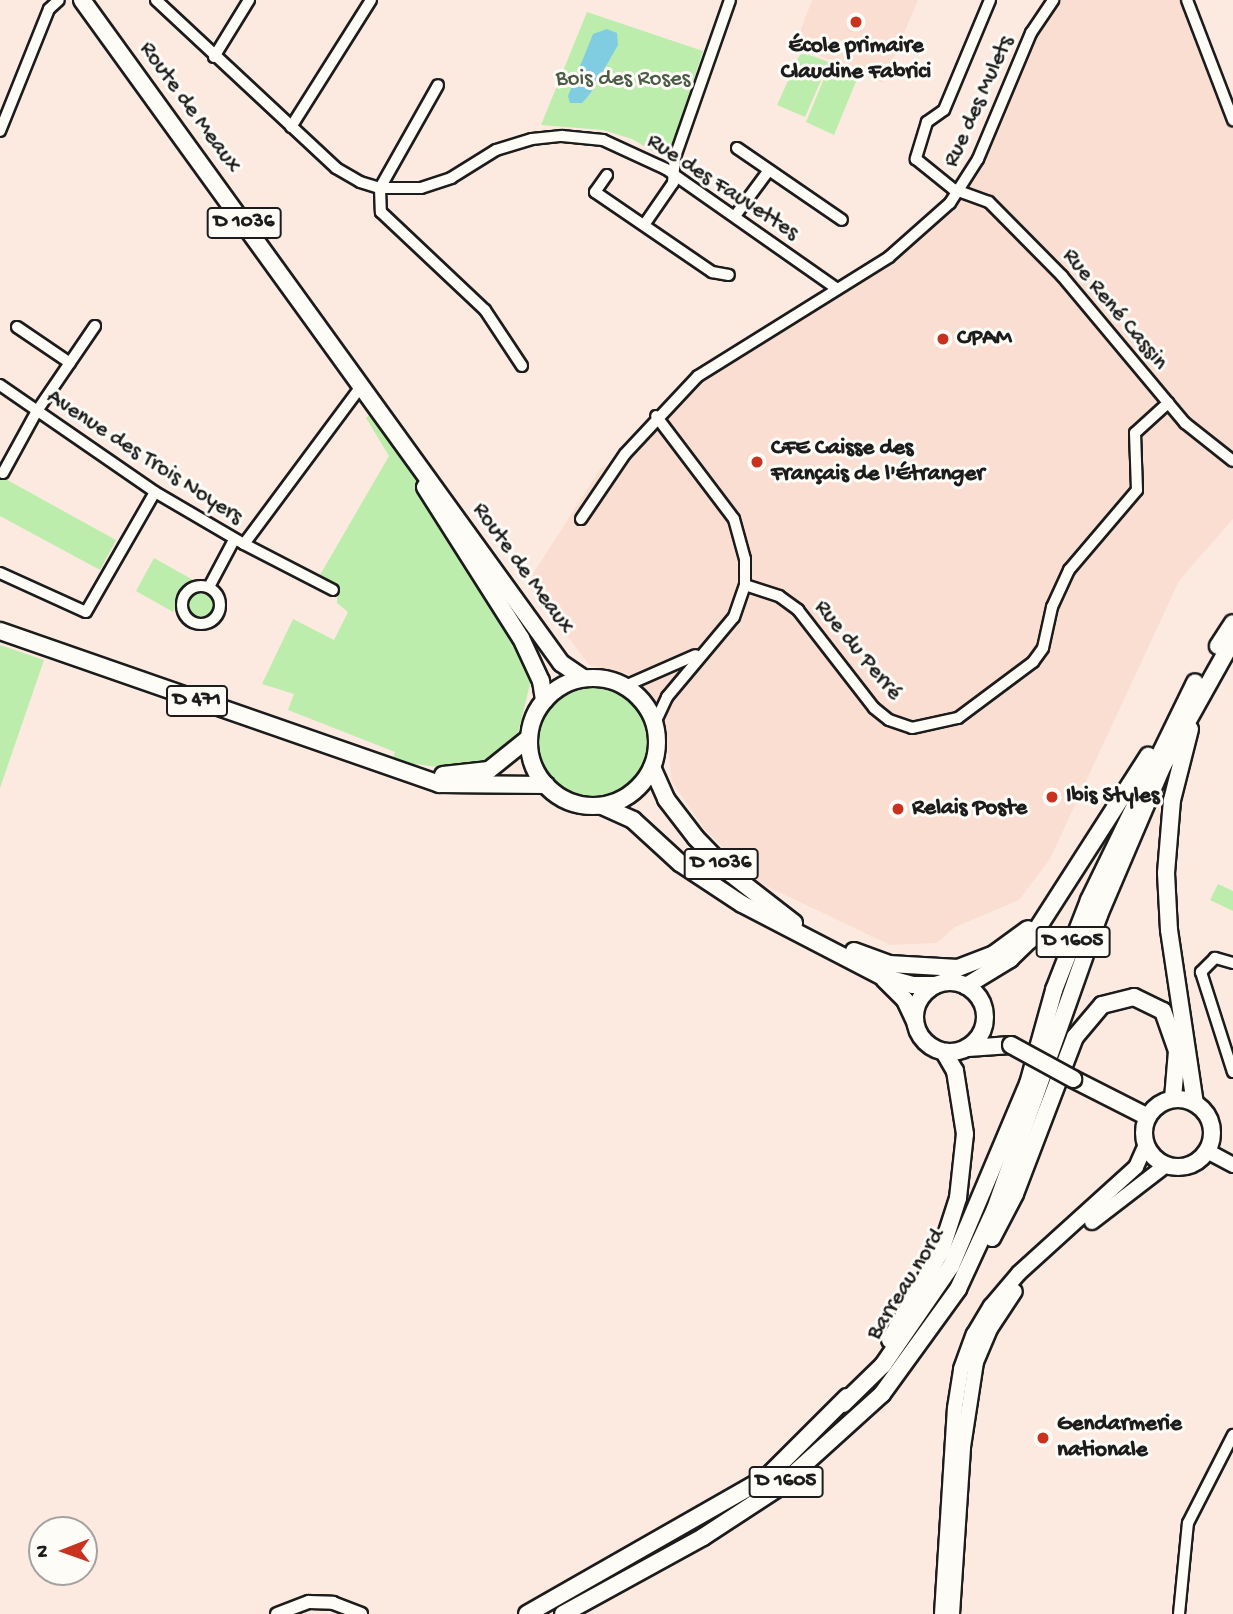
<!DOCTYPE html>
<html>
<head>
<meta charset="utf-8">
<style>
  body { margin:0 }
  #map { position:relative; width:1233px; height:1614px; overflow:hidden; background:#fceae1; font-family:"Gochi Hand",sans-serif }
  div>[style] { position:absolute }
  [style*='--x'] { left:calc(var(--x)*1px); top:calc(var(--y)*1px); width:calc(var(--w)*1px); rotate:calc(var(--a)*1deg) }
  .built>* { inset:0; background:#fbded2 }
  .green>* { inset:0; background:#bdedac }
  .round { border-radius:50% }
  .water>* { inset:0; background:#80cce0 }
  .roads { filter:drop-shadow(2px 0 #1c1c1c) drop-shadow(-2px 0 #1c1c1c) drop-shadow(0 2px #1c1c1c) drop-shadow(0 -2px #1c1c1c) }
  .minor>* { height:10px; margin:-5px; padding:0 5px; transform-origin:5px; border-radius:5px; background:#fdfcf7 }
  .minor>.ring { margin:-5px; padding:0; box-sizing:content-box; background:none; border:10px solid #fdfcf7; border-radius:50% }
  .tertiary>* { height:12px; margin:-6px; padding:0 6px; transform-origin:6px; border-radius:6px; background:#fdfcf7 }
  .secondary>* { height:14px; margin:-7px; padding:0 7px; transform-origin:7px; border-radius:7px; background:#fdfcf7 }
  .primary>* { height:16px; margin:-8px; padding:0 8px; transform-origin:8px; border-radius:8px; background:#fdfcf7 }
  .primary>.ring { margin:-8px; padding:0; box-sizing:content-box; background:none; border:16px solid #fdfcf7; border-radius:50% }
  .bridges { filter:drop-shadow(2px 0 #1c1c1c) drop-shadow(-2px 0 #1c1c1c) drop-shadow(0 2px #1c1c1c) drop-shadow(0 -2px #1c1c1c) }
  .primary-bridge>* { height:16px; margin:-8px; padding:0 8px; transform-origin:8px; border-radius:8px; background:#fdfcf7 }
  .dots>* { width:19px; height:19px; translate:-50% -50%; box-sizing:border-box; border:4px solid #fdfcf7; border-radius:50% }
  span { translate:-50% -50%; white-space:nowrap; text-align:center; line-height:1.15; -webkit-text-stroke:6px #fdfcf7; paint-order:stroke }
  .shield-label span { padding:2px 5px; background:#fdfcf7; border:2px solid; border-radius:5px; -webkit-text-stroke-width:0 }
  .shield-label { font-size:21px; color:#1c1c1c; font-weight:700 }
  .poi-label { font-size:23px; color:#1c1c1c; font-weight:700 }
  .left { translate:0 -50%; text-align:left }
  .park-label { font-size:23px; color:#4c5b47 }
  .street-label { font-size:23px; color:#1c1c1c }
  .north { position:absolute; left:28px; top:1516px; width:70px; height:70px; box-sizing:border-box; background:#fdfcf7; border:2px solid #a3a29f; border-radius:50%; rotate:269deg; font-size:19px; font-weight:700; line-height:28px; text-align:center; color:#1c1c1c }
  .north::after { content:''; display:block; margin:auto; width:24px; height:32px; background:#c8321e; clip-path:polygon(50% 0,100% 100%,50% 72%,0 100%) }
</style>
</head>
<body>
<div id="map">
  <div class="built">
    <i style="clip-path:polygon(812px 0,918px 0,883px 83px,795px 45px)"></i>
    <i style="clip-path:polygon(1051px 0,1193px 0,1233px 108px,1233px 519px,1179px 581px,1050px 859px,1019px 900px,955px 927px,937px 943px,890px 945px,760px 883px,704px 829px,672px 782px,665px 722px,650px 694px,628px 674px,589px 665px,527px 583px,601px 468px,614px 464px,686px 379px,882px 254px,957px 190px,1030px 32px)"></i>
  </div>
  <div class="green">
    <i style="clip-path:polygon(587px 12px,703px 51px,670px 152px,661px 156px,632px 139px,603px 130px,541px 125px)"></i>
    <i style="clip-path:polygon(801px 52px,829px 62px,805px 117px,777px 105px)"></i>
    <i style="clip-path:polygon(828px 69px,857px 79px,834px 135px,806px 122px)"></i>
    <i style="clip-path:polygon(374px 412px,478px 578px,531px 680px,517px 737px,505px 753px,480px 765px,453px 769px,392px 761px,395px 752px,288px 710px,294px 694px,262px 684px,293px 619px,334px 640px,348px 612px,337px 603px,338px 587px,320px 575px,389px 456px,366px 418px)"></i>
    <i style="clip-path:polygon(0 476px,116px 540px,100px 570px,0 516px)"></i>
    <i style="clip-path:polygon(154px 558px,195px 581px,182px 591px,173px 612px,136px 591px)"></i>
    <i class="round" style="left:185px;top:591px;width:30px;height:30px"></i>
    <i style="clip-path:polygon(0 645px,44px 660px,0 788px)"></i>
    <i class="round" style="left:536px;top:685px;width:114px;height:114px"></i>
    <i style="clip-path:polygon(1218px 884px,1233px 891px,1233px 911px,1210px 900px)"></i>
  </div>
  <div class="water">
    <i style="clip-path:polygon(607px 29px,617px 33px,618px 45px,590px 94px,582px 103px,570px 103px,568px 96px,593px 34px)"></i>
  </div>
  <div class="roads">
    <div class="minor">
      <i style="--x:156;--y:0;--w:246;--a:43"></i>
      <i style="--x:336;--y:168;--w:28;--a:30"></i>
      <i style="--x:360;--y:182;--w:21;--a:17"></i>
      <i style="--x:380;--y:188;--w:41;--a:0"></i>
      <i style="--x:421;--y:188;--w:32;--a:-18"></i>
      <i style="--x:451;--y:178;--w:53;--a:-31.9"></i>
      <i style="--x:496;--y:150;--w:38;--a:-17"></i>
      <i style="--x:532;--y:139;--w:30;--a:-6"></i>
      <i style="--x:562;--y:136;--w:41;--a:5.6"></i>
      <i style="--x:603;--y:140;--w:69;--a:24.7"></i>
      <i style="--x:666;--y:169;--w:208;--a:35"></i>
      <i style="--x:990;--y:0;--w:119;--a:112.7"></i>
      <i style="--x:944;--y:110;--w:21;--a:145"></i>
      <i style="--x:927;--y:122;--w:39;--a:107"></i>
      <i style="--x:916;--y:159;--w:48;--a:39"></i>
      <i style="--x:953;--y:189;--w:38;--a:20"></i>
      <i style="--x:989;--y:202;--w:104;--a:45.4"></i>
      <i style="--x:1062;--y:276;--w:192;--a:50.1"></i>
      <i style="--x:1185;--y:423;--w:61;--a:38.4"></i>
      <i style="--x:1187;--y:0;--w:129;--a:69"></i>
      <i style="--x:214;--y:57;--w:67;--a:-58.4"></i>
      <i style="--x:291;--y:127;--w:150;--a:-57.8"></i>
      <i style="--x:0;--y:131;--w:131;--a:-68.1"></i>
      <i style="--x:49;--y:9;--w:13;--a:-42"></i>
      <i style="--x:737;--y:148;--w:127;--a:34.4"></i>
      <i style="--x:607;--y:175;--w:21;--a:125"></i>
      <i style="--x:595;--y:192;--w:142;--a:34.4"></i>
      <i style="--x:712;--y:272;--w:17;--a:10"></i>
      <i style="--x:380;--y:188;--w:24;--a:88"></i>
      <i style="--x:381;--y:212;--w:143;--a:43.3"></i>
      <i style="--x:485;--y:310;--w:67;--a:56.5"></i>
      <i style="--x:380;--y:188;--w:118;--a:-60.6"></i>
      <i style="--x:735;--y:216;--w:57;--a:-53.5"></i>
      <i style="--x:644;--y:225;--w:51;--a:-55.4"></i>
      <i style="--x:673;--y:183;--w:26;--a:-86"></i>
      <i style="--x:675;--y:157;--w:166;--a:-70.7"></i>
      <i style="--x:17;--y:327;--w:64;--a:34.2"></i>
      <i style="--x:0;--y:385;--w:188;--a:34.6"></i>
      <i style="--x:155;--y:492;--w:103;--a:30.3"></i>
      <i style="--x:244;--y:544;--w:198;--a:-53.4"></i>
      <i style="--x:3;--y:473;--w:71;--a:-61.3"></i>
      <i style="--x:37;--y:411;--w:103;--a:-55.7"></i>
      <i style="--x:581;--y:519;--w:78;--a:-55.9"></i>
      <i style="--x:625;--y:454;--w:107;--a:-46.9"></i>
      <i style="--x:698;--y:376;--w:225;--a:-31.9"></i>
      <i style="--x:889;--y:257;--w:81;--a:-41.5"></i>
      <i style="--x:950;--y:203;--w:52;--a:-57.5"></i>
      <i style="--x:978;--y:159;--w:137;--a:-67.2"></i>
      <i style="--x:1031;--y:33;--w:40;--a:-56"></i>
      <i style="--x:244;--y:544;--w:100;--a:27.3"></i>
      <i style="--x:0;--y:573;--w:94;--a:24.4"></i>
      <i style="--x:86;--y:612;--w:138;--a:-60.1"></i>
      <i style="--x:745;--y:585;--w:36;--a:18"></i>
      <i style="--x:779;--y:596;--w:24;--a:36"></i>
      <i style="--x:798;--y:610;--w:124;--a:52.2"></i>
      <i style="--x:874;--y:708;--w:19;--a:39"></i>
      <i style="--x:889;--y:720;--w:24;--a:19"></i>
      <i style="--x:912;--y:728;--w:47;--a:-12.3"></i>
      <i style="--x:958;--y:718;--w:94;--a:-36.7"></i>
      <i style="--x:1033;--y:662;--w:17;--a:-54"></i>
      <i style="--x:1043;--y:648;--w:42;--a:-77.6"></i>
      <i style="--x:1052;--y:607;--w:41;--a:-65.3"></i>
      <i style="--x:1069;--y:570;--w:105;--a:-49.6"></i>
      <i style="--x:1137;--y:490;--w:57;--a:-92"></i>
      <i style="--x:1135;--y:433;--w:45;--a:-42.3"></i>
      <i class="ring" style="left:182px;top:586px;width:28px;height:28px"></i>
      <i style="--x:209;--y:587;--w:53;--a:-62"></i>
      <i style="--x:625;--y:686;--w:77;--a:-23.6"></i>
      <i style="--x:655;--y:723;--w:29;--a:-65"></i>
      <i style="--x:667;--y:697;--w:104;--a:-50.1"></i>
      <i style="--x:734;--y:617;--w:34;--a:-71"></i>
      <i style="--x:745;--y:585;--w:26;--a:-90"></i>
      <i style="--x:745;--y:559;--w:41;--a:-105.4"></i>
      <i style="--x:734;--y:519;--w:129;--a:-127.1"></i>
      <i style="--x:1233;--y:963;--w:19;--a:-164"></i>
      <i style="--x:1215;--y:958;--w:20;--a:135"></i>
      <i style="--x:1201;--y:972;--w:105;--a:72.3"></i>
      <i style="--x:1179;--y:1614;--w:91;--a:-84.4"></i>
      <i style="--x:1188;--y:1523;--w:99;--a:-62.9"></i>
    </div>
    <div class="tertiary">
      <i style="--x:277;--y:1614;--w:34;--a:-21"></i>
      <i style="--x:309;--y:1602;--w:24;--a:2"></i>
      <i style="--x:333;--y:1603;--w:30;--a:21"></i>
    </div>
    <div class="secondary">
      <i style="--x:1207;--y:1151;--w:30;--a:28"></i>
      <i style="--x:1092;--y:1222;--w:93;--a:-37.6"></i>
      <i style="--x:942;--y:1614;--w:206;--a:-86.4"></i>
      <i style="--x:955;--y:1408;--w:39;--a:-81"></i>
      <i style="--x:961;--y:1369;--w:37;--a:-70"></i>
      <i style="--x:974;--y:1334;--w:33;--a:-59"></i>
      <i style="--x:991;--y:1306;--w:43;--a:-49.7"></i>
      <i style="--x:1019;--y:1273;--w:158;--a:-42.2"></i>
      <i style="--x:1136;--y:1167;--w:24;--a:-66"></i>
      <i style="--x:952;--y:1614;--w:167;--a:-86.2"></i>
      <i style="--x:963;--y:1447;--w:86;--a:-81.3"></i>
      <i style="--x:976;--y:1362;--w:36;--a:-67"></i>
      <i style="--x:990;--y:1329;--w:45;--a:-56.7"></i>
    </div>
    <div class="primary">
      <i style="--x:82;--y:0;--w:818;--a:54.15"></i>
      <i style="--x:561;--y:663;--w:27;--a:34"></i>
      <i style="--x:425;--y:487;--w:179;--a:57.6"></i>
      <i style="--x:521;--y:638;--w:47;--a:65.1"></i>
      <i style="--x:541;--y:681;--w:20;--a:81"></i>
      <i style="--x:0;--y:631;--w:465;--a:19.2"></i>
      <i style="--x:439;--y:784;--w:107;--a:0.5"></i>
      <i style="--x:1218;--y:646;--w:27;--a:-57"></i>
      <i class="ring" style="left:529px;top:678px;width:112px;height:112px"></i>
      <i style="--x:1190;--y:729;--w:73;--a:104.2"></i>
      <i style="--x:1172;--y:800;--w:73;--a:94.7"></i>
      <i style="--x:1166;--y:873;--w:57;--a:87"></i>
      <i style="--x:1169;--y:930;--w:175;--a:81.5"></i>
      <i style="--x:652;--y:767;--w:35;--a:66"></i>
      <i style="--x:666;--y:799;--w:49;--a:52.4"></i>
      <i style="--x:696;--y:838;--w:50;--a:45.8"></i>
      <i style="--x:731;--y:874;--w:80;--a:37.9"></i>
      <i style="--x:443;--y:775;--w:46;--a:-6.2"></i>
      <i style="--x:489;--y:770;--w:51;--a:-38.7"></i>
      <i style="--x:602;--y:806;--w:34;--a:24"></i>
      <i style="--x:633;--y:820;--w:64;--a:42.5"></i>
      <i style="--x:680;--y:863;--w:74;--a:33.5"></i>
      <i style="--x:742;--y:904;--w:159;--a:27.4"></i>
      <i style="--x:883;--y:977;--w:31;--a:15"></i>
      <i style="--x:913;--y:985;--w:22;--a:0"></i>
      <i style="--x:854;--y:951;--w:37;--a:20"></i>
      <i style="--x:889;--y:964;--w:69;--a:3.3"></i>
      <i style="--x:958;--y:968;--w:39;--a:-21"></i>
      <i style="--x:994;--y:954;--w:42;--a:-36.3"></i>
      <i style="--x:884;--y:979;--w:30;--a:45"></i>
      <i style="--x:905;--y:1000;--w:23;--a:65"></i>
      <i class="ring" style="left:915px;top:982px;width:54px;height:54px"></i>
      <i style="--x:966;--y:986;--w:52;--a:-31.5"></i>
      <i style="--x:1010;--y:959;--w:28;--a:-44"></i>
      <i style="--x:1030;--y:940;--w:219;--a:-57.3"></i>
      <i style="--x:968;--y:1048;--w:43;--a:-4"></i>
      <i style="--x:1073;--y:1079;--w:84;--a:26.9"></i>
      <i class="ring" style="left:1144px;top:1099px;width:52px;height:52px"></i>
      <i style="--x:992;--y:1238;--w:50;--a:-62.4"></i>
      <i style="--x:1015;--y:1194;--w:168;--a:-69.1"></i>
      <i style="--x:1075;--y:1037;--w:42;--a:-49.8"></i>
      <i style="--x:1102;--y:1005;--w:33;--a:-14"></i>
      <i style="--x:1134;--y:997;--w:32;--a:26"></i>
      <i style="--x:1163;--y:1011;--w:42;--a:70.7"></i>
      <i style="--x:1177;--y:1051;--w:48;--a:94.8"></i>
      <i style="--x:890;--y:1340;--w:103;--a:-60.2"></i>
      <i style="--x:941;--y:1251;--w:56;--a:-72.2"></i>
      <i style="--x:958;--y:1198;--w:64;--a:-83.8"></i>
      <i style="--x:965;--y:1134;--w:64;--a:-99"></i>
      <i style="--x:955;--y:1071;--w:22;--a:-120"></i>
      <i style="--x:843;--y:1404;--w:56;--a:-44.3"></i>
      <i style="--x:883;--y:1365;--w:120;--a:-55.5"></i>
      <i style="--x:951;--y:1266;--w:198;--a:-67.1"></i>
      <i style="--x:1028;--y:1084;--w:98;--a:-74.5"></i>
      <i style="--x:1054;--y:990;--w:97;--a:-68.7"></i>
      <i style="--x:1089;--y:900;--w:242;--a:-64"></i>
      <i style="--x:527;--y:1614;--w:276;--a:-29.7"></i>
      <i style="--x:767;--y:1477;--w:113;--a:-45"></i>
      <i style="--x:563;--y:1614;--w:160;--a:-28.8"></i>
      <i style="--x:703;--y:1537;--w:90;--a:-33.2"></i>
      <i style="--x:778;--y:1488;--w:140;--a:-42.1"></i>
      <i style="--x:882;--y:1394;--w:130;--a:-54.1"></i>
      <i style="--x:958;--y:1289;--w:88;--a:-65.2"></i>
      <i style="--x:995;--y:1209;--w:312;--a:-70.5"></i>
      <i style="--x:1099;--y:915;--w:161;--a:-66.9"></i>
      <i style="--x:1162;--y:767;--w:145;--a:-60.8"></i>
    </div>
  </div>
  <div class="bridges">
    <div class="primary-bridge">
      <i style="--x:1011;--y:1045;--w:71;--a:28.7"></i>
    </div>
  </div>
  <div class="dots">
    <i style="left:856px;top:22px;background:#c8321e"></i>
    <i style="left:943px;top:339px;background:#c8321e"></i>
    <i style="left:757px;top:462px;background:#c8321e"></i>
    <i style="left:1052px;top:797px;background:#c8321e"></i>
    <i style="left:898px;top:809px;background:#c8321e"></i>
    <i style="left:1043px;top:1438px;background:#c8321e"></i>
  </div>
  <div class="shield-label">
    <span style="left:244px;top:223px">D 1036</span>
    <span style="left:197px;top:701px">D 471</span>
    <span style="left:721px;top:864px">D 1036</span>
    <span style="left:1073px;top:942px">D 1605</span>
    <span style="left:786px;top:1482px">D 1605</span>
  </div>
  <div class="poi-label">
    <span style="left:856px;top:60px">École primaire<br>Claudine Fabrici</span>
    <span class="left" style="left:957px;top:339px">CPAM</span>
    <span class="left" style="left:771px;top:462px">CFE Caisse des<br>Français de l'Étranger</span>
    <span class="left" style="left:1066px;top:797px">Ibis Styles</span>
    <span class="left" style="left:912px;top:809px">Relais Poste</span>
    <span class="left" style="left:1057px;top:1438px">Gendarmerie<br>nationale</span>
  </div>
  <div class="park-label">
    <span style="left:623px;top:80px">Bois des Roses</span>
  </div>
  <div class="street-label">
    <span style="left:980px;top:102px;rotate:-66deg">Rue des Mulets</span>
    <span style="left:189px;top:108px;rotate:54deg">Route de Meaux</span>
    <span style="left:722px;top:188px;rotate:33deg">Rue des Fauvettes</span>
    <span style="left:1114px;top:310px;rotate:50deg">Rue René Cassin</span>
    <span style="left:144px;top:458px;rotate:33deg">Avenue des Trois Noyers</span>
    <span style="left:522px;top:569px;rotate:54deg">Route de Meaux</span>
    <span style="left:857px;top:651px;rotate:50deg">Rue du Perré</span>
    <span style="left:907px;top:1285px;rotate:-58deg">Barreau nord</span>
  </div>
  <div class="north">N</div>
</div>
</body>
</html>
